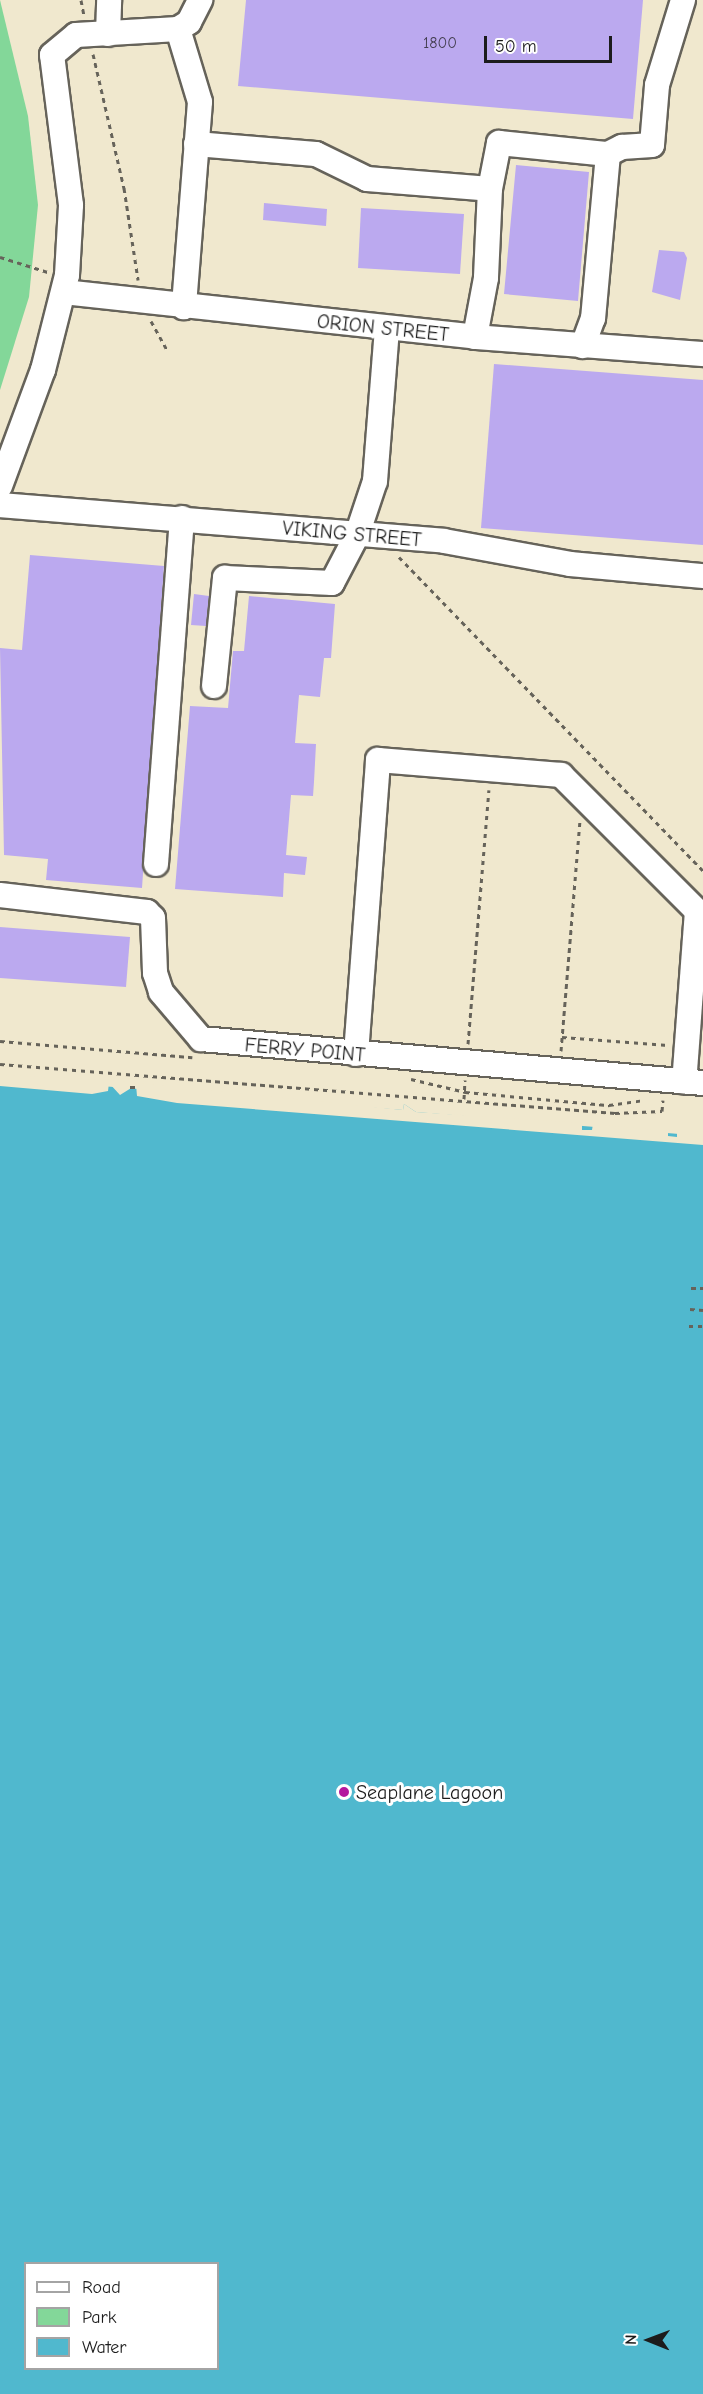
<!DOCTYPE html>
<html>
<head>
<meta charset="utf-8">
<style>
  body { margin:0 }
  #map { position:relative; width:703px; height:2394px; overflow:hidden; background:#f0e8ce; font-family:"Comic Neue",sans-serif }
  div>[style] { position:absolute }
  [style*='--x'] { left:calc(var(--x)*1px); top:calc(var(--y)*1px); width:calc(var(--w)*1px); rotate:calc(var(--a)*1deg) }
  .green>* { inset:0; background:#83d799 }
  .water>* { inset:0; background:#50b8ce }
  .pier>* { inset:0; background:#f0e8ce }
  .building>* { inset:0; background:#bba9ef }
  .path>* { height:3px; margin-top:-1.5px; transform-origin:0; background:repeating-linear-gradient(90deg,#66635a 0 4.5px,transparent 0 9px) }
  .roads { filter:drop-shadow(2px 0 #66635a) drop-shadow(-2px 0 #66635a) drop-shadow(0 2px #66635a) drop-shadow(0 -2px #66635a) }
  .minor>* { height:24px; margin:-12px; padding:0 12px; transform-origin:12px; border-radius:12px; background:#fff }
  .dots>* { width:16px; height:16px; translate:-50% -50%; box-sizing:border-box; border:3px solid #fff; border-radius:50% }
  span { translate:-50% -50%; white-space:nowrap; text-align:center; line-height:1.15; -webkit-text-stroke:6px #fff; paint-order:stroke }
  .number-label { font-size:16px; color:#443f51 }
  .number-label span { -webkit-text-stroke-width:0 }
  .street-label { font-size:20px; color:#1c1c1c }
  .poi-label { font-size:20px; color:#1c1c1c }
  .left { translate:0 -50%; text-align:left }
  .legend { position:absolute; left:24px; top:2262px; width:195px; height:108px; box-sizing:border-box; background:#fff; border:2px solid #a4a4a4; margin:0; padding:8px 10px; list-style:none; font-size:18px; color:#1c1c1c }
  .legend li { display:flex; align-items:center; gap:12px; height:30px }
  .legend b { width:30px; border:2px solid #a4a4a4 }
  .north { position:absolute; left:619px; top:2310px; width:60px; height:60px; -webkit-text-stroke:4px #fff; paint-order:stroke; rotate:271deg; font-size:16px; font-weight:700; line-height:24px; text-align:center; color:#1c1c1c }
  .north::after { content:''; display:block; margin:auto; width:21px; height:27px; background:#1c1c1c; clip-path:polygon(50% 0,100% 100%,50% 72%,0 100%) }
  .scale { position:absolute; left:484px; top:36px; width:128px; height:27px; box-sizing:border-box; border:3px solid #1c1c1c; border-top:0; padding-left:8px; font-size:18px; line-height:21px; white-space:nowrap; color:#1c1c1c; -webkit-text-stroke:4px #fff; paint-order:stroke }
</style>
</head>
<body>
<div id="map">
  <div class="green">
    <i style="clip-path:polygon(0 0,28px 116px,38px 205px,29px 297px,0 390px)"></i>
  </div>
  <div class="water">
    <i style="clip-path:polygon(evenodd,0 1078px,403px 1110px,404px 1104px,416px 1112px,703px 1136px,703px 2394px,0 2394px,0 1078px,26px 2264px,218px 2264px,218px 2368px,26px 2368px,26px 2264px)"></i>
  </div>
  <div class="pier">
    <i style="clip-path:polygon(0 1075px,109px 1080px,403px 1110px,404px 1104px,416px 1112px,582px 1123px,582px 1130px,592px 1130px,593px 1124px,668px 1131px,668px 1136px,677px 1137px,677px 1131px,703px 1133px,703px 1145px,177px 1103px,137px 1096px,136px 1085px,120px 1095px,109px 1083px,108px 1091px,92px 1094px,0 1086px)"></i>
  </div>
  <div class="building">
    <i style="clip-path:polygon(246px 0,643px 0,633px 119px,238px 86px)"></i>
    <i style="clip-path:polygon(516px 165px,589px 172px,578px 301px,504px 294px)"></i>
    <i style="clip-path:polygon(264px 203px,327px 209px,326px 226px,263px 220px)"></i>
    <i style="clip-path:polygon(361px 208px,464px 214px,460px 274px,358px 268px)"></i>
    <i style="clip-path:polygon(659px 250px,684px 252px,687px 258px,680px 300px,652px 292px)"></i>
    <i style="clip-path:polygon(494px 364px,703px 380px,703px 545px,481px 528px)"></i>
    <i style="clip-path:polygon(30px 555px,164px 566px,142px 888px,46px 880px,48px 859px,4px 855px,0 648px,22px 650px)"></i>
    <i style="clip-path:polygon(194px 594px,209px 596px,206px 626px,191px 625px)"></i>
    <i style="clip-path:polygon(249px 596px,335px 604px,331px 658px,324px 658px,320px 697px,299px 695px,295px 743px,316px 744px,314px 782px,313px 796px,291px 795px,286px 855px,307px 857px,305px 875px,284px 873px,283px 897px,175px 889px,190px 706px,228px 708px,233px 651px,244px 651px)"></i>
    <i style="clip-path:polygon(0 927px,130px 937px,126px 987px,0 978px)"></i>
  </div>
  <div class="path">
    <i style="--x:81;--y:0;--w:16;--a:79"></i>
    <i style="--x:93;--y:54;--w:138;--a:77"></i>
    <i style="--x:124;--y:188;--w:93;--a:81.3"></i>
    <i style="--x:0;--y:257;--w:50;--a:17.4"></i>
    <i style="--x:151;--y:321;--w:33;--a:61"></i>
    <i style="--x:399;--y:557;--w:437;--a:45.9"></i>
    <i style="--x:562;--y:1037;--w:106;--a:4.3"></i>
    <i style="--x:0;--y:1041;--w:193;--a:4.8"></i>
    <i style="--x:468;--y:1044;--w:255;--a:-85.3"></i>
    <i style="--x:561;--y:1051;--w:230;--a:-85.3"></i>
    <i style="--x:0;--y:1064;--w:617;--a:4.56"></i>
    <i style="--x:615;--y:1113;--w:47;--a:-2.4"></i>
    <i style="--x:662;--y:1111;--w:11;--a:-85"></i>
    <i style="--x:411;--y:1079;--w:56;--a:13.5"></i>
    <i style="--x:465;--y:1092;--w:145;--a:5.2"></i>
    <i style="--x:609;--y:1105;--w:35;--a:-8"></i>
    <i style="--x:130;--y:1087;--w:7;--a:0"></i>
    <i style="--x:464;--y:1099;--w:19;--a:-87"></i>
    <i style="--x:691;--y:1288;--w:12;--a:0"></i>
    <i style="--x:690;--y:1309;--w:13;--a:4"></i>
    <i style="--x:689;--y:1326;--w:14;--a:0"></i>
  </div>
  <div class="roads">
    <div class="minor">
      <i style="--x:178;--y:29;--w:76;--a:73.2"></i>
      <i style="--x:200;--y:102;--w:206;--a:94.5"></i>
      <i style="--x:108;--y:34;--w:34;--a:-88"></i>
      <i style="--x:196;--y:144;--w:120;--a:4.8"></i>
      <i style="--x:316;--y:154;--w:57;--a:26.1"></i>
      <i style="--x:367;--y:179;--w:123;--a:4.6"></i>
      <i style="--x:490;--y:189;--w:89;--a:92.6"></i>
      <i style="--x:486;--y:278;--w:60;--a:100.6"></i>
      <i style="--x:608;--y:154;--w:16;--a:-27"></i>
      <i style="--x:622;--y:147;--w:30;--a:-4"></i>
      <i style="--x:652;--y:145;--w:60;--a:-85.2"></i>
      <i style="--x:657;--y:85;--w:89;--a:-73"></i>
      <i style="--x:490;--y:189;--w:47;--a:-78.9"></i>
      <i style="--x:499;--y:143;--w:110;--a:5.8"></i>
      <i style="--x:608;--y:154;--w:165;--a:95.2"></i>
      <i style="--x:593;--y:318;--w:30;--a:110"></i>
      <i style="--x:64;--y:292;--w:413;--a:6.2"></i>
      <i style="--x:475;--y:337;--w:229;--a:4.3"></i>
      <i style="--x:0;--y:486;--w:124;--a:-69.7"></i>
      <i style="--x:43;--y:370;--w:98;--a:-75.8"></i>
      <i style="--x:67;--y:275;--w:70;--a:-86.7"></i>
      <i style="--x:71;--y:205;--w:151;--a:-97.2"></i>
      <i style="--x:52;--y:55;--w:31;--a:-40"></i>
      <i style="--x:76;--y:35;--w:102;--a:-3.4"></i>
      <i style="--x:178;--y:29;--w:13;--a:-32"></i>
      <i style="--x:189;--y:22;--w:25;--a:-63"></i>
      <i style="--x:0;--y:505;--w:445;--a:4.6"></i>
      <i style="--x:444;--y:541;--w:128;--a:10.3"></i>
      <i style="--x:570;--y:564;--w:134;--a:5.2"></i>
      <i style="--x:214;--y:686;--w:109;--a:-84.2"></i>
      <i style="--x:225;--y:578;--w:107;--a:2.7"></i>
      <i style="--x:332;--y:583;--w:54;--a:-62.5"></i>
      <i style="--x:357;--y:535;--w:57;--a:-71.6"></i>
      <i style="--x:375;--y:481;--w:153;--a:-85.5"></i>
      <i style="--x:156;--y:864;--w:347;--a:-85.7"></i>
      <i style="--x:0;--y:895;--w:148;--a:6.6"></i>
      <i style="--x:147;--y:912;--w:8;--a:45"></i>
      <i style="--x:153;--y:918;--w:55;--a:87.9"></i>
      <i style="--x:155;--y:973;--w:20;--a:72"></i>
      <i style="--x:161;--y:992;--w:62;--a:49.6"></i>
      <i style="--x:201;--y:1039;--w:504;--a:5.01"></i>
      <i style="--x:356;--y:1054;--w:295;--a:-85.7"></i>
      <i style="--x:378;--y:760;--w:184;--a:4.7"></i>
      <i style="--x:561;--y:775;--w:192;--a:45"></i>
      <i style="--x:697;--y:911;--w:171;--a:94.3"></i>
    </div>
  </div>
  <div class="dots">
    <i style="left:344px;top:1792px;background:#b5179e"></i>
  </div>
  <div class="number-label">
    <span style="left:440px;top:43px">1800</span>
  </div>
  <div class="street-label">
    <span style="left:383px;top:328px;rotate:6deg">ORION STREET</span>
    <span style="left:352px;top:534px;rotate:5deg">VIKING STREET</span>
    <span style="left:305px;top:1050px;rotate:5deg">FERRY POINT</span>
  </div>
  <div class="poi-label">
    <span class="left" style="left:356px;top:1792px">Seaplane Lagoon</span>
  </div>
  <ul class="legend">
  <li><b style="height:8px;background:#fff"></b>Road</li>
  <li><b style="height:16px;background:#83d799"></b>Park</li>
  <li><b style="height:16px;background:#50b8ce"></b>Water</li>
  </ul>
  <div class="north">N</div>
  <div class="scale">50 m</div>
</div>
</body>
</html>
